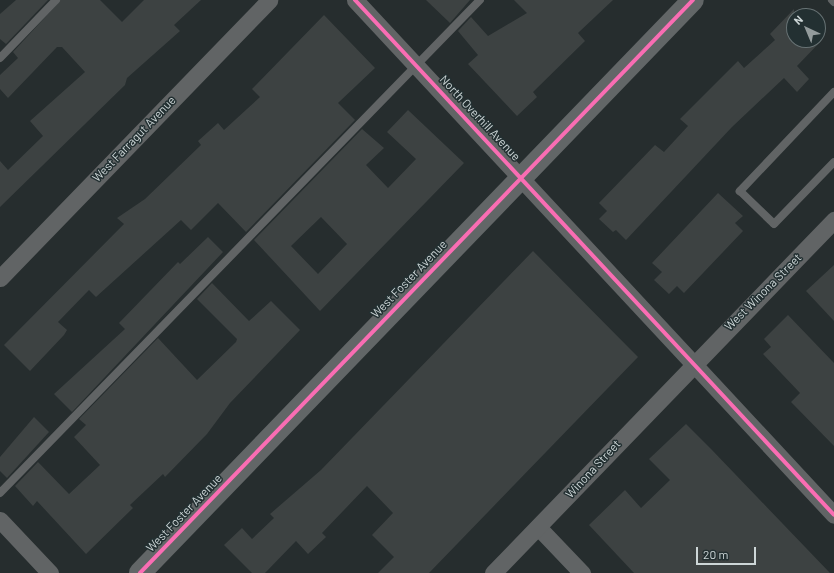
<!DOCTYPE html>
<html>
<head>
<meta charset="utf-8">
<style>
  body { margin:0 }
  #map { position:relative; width:834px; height:573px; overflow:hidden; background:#262d2e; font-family:Barlow,sans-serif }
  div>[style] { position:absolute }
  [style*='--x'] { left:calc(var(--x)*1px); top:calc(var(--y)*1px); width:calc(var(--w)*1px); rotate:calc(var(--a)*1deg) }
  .building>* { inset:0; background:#3d4242 }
  .lane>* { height:8px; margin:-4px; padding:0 4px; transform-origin:4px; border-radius:4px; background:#616465 }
  .street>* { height:17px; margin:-8.5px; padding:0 8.5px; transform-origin:8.5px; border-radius:8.5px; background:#616465 }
  .secondary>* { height:22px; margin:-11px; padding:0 11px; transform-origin:11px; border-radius:11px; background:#626667 }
  .cycleway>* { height:4px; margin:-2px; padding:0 2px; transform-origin:2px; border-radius:2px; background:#f96db3 }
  span { translate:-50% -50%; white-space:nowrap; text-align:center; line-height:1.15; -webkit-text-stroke:3px #233032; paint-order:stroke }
  .street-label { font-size:12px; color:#cdd6d7 }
  .north { position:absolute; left:786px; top:8px; width:40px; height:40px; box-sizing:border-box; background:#233032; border:1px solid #677274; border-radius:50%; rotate:316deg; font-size:11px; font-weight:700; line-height:16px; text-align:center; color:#cdd6d7 }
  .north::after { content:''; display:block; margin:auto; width:14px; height:18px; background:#939b9c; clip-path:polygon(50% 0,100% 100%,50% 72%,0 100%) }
  .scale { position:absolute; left:696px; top:547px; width:60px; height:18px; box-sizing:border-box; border:2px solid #cdd6d7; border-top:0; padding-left:5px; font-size:12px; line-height:14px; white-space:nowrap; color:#cdd6d7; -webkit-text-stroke:3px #233032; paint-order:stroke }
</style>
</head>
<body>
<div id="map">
  <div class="building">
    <i style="clip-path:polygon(16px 0,48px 0,6px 44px,0 39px,0 14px)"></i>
    <i style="clip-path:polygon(61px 0,100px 0,122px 22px,144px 0,201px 0,174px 25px,180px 31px,127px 78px,125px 85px,0 207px,0 161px,8px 170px,43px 136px,30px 121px,85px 72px,62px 47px,57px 47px,8px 98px,0 89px,0 75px,18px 58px,13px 52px)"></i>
    <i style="clip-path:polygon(426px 0,470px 0,450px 23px)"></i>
    <i style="clip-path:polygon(514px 0,613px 0,578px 33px,585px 41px,533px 92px,537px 97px,517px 116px,468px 64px,478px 55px,458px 31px,471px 17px,488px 36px,527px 13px)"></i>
    <i style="clip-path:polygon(794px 9px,794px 40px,822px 40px,797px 66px,809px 79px,797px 92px,784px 78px,732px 127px,626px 240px,616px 230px,613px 232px,599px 219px,607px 211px,599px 203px,655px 145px,664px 152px,688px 126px,680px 119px,738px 61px,744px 68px,775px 40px,770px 34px)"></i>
    <i style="clip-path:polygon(324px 15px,375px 68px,338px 103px,355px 120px,246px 232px,218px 203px,191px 230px,181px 220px,96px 297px,89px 290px,58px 322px,67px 330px,64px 335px,30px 371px,4px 345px,124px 224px,117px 218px,145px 199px,201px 145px,198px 141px,218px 123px,224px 130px,260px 97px,252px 89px)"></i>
    <i style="clip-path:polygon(evenodd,408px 110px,464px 163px,320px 311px,254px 240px,362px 129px,384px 148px,366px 165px,388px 188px,416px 159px,387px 132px,408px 110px,321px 217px,347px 244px,318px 274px,291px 246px,321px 217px)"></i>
    <i style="clip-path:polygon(718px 193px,743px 216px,735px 223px,743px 231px,684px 293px,677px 286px,669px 294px,654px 280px,662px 272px,652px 263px)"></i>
    <i style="clip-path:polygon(208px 237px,223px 252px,72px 412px,54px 394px,125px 329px,119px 323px,178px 262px,180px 264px)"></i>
    <i style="clip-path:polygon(533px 251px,638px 357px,429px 573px,378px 573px,394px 557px,372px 535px,393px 513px,367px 486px,322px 533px,326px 537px,308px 554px,296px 541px,265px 573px,252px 573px,224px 545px,242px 528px,252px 539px,274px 518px,270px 514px,321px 470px)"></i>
    <i style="clip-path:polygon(834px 265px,834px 321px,806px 291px)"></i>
    <i style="clip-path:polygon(212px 283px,249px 321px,271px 301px,300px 330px,230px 403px,207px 434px,165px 477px,163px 474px,130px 505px,133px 508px,86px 554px,37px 501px,33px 506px,15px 486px,38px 462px,69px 494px,100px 465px,74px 437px,86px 425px,79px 419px,158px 338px,197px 380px,236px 342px,237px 339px,197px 299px)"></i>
    <i style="clip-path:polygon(788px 315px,834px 363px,834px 446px,791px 402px,800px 393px,763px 354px,771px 347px,764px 339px)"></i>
    <i style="clip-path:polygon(34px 417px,49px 432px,7px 478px,0 471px,0 457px)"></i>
    <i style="clip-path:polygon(686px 424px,712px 450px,830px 573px,634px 573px,589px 525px,625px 490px,641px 508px,670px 480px,649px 459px)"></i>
  </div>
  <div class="lane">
    <i style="--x:832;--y:0;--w:3;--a:45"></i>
    <i style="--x:0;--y:58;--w:81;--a:-46"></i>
    <i style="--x:834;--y:92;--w:137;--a:133.5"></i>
    <i style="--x:740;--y:191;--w:47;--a:44.1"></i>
    <i style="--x:774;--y:224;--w:86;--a:-45.9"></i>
    <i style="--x:0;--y:493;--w:688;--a:-45.77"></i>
  </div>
  <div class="street">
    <i style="--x:355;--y:0;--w:703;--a:47.07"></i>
    <i style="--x:0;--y:278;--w:387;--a:-45.9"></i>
    <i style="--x:0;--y:520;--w:73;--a:46.7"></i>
    <i style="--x:538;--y:527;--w:64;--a:46.3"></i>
    <i style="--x:493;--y:573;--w:491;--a:-46"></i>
  </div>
  <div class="secondary">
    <i style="--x:140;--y:573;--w:796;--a:-46.02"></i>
  </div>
  <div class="cycleway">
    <i style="--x:355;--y:0;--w:703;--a:47.07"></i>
    <i style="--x:140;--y:573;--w:796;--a:-46.02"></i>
  </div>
  <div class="street-label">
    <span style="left:480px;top:118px;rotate:47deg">North Overhill Avenue</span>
    <span style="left:134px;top:139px;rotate:-46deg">West Farragut Avenue</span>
    <span style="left:409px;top:279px;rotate:-46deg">West Foster Avenue</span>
    <span style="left:763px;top:292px;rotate:-45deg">West Winona Street</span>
    <span style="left:593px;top:469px;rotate:-47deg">Winona Street</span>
    <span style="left:184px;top:513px;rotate:-46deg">West Foster Avenue</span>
  </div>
  <div class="north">N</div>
  <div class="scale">20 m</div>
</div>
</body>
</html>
